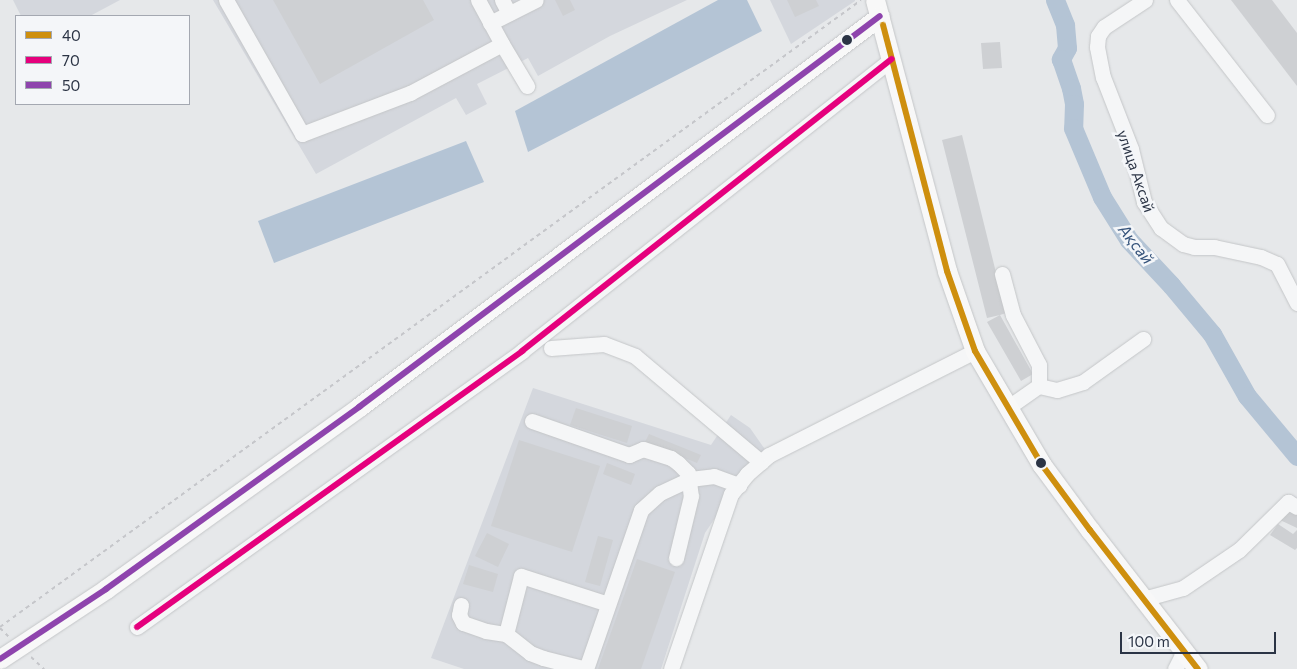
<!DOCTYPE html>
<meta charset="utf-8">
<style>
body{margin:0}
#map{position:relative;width:1297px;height:669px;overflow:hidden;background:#e6e8ea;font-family:Commissioner,sans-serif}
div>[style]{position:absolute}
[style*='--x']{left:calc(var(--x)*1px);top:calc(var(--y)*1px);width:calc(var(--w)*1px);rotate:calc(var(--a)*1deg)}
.built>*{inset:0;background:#d4d7dd}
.water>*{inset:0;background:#b4c4d5}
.river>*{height:19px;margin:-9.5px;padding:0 9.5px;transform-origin:9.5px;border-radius:9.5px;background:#b4c4d5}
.building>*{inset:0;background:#ced0d3}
.path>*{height:2px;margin-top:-1px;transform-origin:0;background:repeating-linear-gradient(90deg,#c5c6ca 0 4px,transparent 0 8px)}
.roads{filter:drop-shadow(0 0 1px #c4c6c8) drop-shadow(0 0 1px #c4c6c8)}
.minor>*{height:15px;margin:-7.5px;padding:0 7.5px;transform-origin:7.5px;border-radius:7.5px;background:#f5f6f7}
.major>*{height:19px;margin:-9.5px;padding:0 9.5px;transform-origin:9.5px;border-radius:9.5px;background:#f8f8f8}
.bus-1>*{height:6px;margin:-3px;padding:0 3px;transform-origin:3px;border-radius:3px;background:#ce8f0e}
.bus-2>*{height:6px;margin:-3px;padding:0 3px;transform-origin:3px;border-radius:3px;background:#e5007d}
.bus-3>*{height:6px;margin:-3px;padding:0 3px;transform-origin:3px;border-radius:3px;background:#8e44ad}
.dots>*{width:14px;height:14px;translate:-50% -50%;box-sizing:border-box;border:2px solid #f4f6f9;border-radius:50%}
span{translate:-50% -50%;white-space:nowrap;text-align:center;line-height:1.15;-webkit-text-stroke:5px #f4f6f9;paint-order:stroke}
.street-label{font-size:15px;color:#2b3445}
.water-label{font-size:16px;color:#34527a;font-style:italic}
.legend{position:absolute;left:15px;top:15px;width:175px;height:90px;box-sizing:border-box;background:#f4f6f9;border:1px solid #a4a8b1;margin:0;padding:6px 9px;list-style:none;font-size:15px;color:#2b3445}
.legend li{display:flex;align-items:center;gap:10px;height:25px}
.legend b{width:25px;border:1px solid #a4a8b1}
.scale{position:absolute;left:1120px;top:632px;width:156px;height:22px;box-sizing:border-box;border:2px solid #2b3445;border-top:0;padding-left:6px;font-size:15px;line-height:18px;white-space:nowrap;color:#2b3445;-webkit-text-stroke:4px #f4f6f9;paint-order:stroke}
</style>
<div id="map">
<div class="built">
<i style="clip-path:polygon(13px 0,120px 0,90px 16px,21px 16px)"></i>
<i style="clip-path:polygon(213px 0,687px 0,610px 36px,538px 76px,528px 58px,477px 84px,487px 104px,466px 115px,456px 98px,316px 174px)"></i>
<i style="clip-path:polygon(770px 0,855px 0,855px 1px,791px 44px)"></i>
<i style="clip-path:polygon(533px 388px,711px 445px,731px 415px,750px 428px,769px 455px,731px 494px,705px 533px,661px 669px,464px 669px,431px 658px)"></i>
</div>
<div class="water">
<i style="clip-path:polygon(718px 0,747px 0,762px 31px,528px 152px,515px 111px)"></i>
<i style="clip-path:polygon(466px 141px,484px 182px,274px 263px,258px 221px)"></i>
</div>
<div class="river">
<i style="--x:1055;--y:0;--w:27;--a:68"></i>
<i style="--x:1065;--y:25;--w:23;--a:85"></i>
<i style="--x:1067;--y:48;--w:13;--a:119"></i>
<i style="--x:1061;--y:59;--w:31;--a:71"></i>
<i style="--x:1071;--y:88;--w:16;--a:79"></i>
<i style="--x:1074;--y:104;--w:24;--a:92"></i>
<i style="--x:1073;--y:128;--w:75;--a:67.2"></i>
<i style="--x:1102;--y:197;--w:51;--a:57.9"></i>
<i style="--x:1129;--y:240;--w:62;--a:47"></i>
<i style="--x:1171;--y:285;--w:64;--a:50.1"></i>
<i style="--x:1212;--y:334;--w:71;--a:60.6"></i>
<i style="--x:1247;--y:396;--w:78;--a:50.2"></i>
</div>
<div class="building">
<i style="clip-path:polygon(273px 0,423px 0,434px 20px,320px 84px)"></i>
<i style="clip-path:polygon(555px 0,570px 0,575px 10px,563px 16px)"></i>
<i style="clip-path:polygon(787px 0,816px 0,819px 6px,795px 17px)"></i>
<i style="clip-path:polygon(1231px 0,1272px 0,1297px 33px,1297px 86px)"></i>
<i style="clip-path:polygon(1000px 42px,1002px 68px,983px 69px,981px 43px)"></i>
<i style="clip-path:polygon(962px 135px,1006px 313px,1000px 315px,1033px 374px,1021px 381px,987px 322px,1000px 315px,987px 318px,942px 140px)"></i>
<i style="clip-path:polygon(576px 408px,632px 426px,627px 443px,570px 425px)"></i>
<i style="clip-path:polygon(649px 434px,701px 455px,697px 463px,645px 442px)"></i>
<i style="clip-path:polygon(519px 440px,600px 466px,572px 552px,491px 526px)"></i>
<i style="clip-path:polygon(607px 463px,635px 474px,631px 485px,603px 474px)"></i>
<i style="clip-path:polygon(1286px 508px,1297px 514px,1297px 528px,1280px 520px)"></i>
<i style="clip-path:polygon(1278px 524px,1293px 534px,1297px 530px,1297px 548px,1295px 550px,1270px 535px)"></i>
<i style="clip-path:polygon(487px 533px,509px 544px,498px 567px,475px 556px)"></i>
<i style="clip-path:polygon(598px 536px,613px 540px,600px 586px,585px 582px)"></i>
<i style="clip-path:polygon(637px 559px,675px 572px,641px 669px,598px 669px)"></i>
<i style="clip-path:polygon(469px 565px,498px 574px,493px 592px,463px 584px)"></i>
</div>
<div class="path">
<i style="--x:0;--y:627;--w:1065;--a:-36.06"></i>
<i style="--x:0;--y:628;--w:13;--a:45"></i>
<i style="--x:31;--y:657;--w:18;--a:43"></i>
</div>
<div class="roads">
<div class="minor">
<i style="--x:226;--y:0;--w:154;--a:60.4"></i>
<i style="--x:302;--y:134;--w:116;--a:-20.8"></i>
<i style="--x:410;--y:93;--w:104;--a:-28"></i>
<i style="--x:502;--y:44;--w:49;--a:59.2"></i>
<i style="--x:478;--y:0;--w:50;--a:61.4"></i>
<i style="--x:502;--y:0;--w:15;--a:62"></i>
<i style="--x:1145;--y:0;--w:49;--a:146.6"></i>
<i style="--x:1104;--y:27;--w:11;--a:124"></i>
<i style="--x:1098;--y:36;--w:11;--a:95"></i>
<i style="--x:1097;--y:47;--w:31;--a:79"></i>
<i style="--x:1103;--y:77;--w:77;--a:68.7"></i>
<i style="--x:1131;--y:149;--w:55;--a:76.2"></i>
<i style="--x:1144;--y:202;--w:31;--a:57"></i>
<i style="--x:1161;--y:228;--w:27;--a:36"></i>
<i style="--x:1183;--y:244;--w:11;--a:15"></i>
<i style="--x:1194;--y:247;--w:20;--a:0"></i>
<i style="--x:1214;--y:247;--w:48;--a:12"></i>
<i style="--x:1261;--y:257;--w:17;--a:24"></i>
<i style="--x:1277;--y:264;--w:44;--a:62.9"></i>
<i style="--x:1177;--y:0;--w:146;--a:52"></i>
<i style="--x:490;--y:23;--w:51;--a:-26.6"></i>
<i style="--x:1002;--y:274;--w:42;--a:75"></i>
<i style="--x:1013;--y:315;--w:56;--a:62.5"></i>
<i style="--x:1039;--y:365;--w:21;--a:90"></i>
<i style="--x:551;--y:348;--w:53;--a:-4.3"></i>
<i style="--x:604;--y:344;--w:33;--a:21"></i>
<i style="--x:635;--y:356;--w:165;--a:40.1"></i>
<i style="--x:1007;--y:408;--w:39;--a:-35"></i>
<i style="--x:1039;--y:386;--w:18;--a:13"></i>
<i style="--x:1057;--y:390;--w:27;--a:-17"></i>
<i style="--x:1083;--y:382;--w:74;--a:-35.6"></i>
<i style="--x:532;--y:421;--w:103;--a:19.3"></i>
<i style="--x:629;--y:455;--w:15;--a:-23"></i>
<i style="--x:643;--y:449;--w:29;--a:18"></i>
<i style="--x:671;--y:458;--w:9;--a:36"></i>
<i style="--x:678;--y:463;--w:14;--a:45"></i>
<i style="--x:688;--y:473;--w:23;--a:83"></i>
<i style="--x:691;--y:496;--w:64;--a:103.6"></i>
<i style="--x:1143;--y:599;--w:41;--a:-15.4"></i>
<i style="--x:1183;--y:588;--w:68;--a:-34.2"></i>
<i style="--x:1239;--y:550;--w:69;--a:-44.4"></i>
<i style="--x:1288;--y:502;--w:10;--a:29"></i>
<i style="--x:461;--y:605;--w:10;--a:101"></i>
<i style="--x:459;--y:615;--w:9;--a:63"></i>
<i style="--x:463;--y:623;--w:24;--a:19"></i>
<i style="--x:486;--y:631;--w:20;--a:9"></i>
<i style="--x:506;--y:634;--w:31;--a:38"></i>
<i style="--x:530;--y:653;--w:14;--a:21"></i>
<i style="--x:543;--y:658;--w:44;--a:14.3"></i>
<i style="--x:586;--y:669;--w:168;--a:-70.9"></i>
<i style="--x:641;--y:510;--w:25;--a:-42"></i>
<i style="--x:660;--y:493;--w:33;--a:-25"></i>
<i style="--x:690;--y:479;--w:24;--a:-7"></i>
<i style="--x:714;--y:476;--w:27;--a:20"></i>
<i style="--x:137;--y:627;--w:474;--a:-35.6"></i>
<i style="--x:522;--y:351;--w:471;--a:-38.3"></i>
<i style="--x:506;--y:634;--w:60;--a:-75.5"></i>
<i style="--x:521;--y:576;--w:91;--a:17.8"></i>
<i style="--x:671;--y:669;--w:185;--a:-71.1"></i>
<i style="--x:731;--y:494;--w:26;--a:-51"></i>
<i style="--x:747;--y:474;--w:29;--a:-41"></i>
<i style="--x:769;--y:455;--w:231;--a:-26.8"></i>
<i style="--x:1175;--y:669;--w:20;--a:-63"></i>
</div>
<div class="major">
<i style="--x:875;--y:0;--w:280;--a:75.1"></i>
<i style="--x:947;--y:271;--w:85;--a:70.7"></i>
<i style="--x:975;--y:351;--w:132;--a:59.6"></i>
<i style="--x:1042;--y:465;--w:81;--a:53.6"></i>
<i style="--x:1090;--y:530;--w:176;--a:52.2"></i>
<i style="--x:0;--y:659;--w:127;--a:-33.4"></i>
<i style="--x:106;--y:589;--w:312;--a:-35.7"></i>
<i style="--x:359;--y:407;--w:651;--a:-36.89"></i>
</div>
</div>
<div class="bus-1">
<i style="--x:883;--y:25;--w:254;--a:75.4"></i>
<i style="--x:947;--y:271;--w:85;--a:70.7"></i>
<i style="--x:975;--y:351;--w:132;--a:59.6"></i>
<i style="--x:1042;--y:465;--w:81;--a:53.6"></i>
<i style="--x:1090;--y:530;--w:176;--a:52.2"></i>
</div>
<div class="bus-2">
<i style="--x:137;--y:627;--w:474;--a:-35.6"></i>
<i style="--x:522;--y:351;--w:471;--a:-38.3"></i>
</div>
<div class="bus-3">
<i style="--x:0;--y:659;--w:127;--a:-33.4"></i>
<i style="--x:106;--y:589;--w:312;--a:-35.7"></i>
<i style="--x:359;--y:407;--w:651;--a:-36.89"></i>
</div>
<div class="dots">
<i style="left:847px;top:40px;background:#2b3445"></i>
<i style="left:1041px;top:463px;background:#2b3445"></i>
</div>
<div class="street-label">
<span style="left:1136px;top:171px;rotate:71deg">улица Аксай</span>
</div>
<div class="water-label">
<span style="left:1136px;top:244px;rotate:52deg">Ақсай</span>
</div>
<ul class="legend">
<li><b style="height:6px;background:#ce8f0e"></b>40</li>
<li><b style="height:6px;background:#e5007d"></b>70</li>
<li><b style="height:6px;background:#8e44ad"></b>50</li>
</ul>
<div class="scale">100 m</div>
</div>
